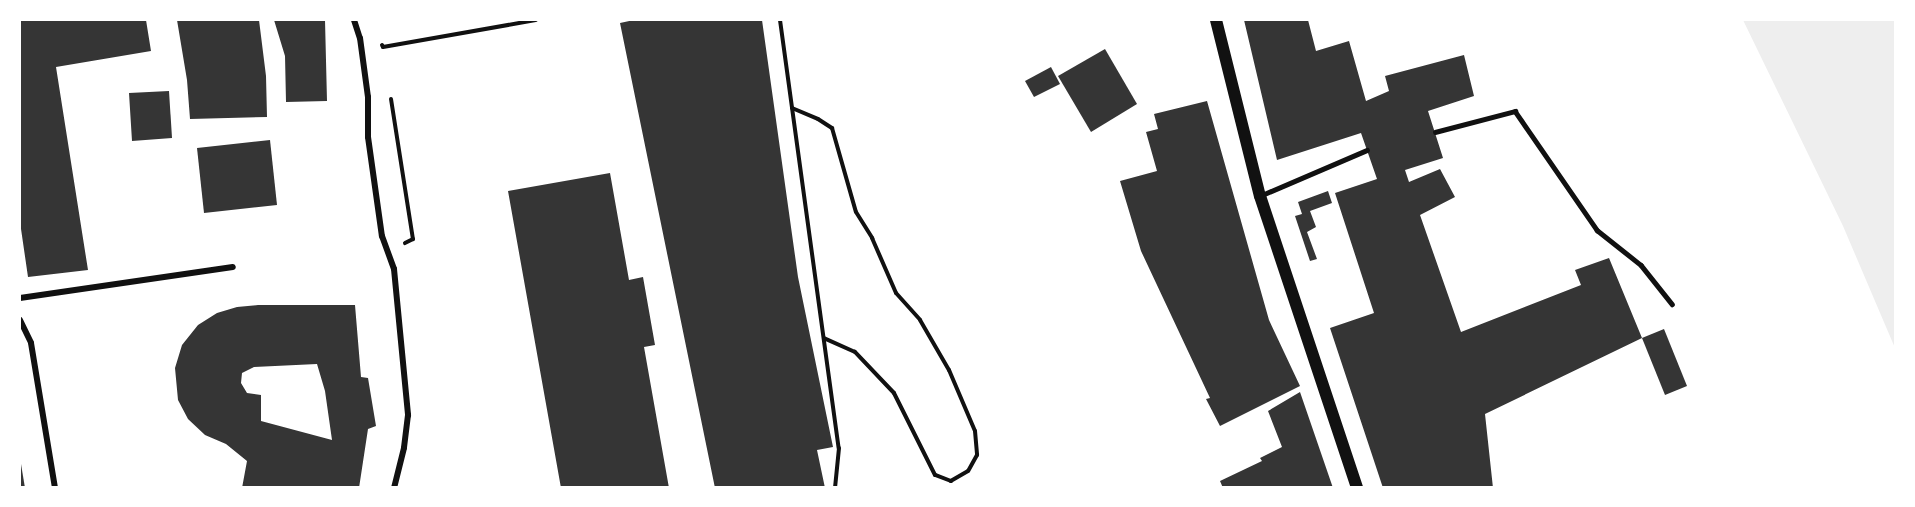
<!DOCTYPE html>
<style>
body{margin:0}
#map{position:relative;width:1915px;height:507px;overflow:hidden;background:#fff;font-family:"Alegreya Sans",sans-serif}
div>[style]{position:absolute}
[style*='--x']{left:calc(var(--x)*1px);top:calc(var(--y)*1px);width:calc(var(--w)*1px);rotate:calc(var(--a)*1deg)}
.green>*{inset:0;background:#eee}
.building>*{inset:0;background:#353535}
.path>*{height:4px;margin:-2px;padding:0 2px;transform-origin:2px;border-radius:2px;background:#111}
.service>*{height:4.5px;margin:-2.25px;padding:0 2.25px;transform-origin:2.25px;border-radius:2.25px;background:#111}
.minor>*{height:6px;margin:-3px;padding:0 3px;transform-origin:3px;border-radius:3px;background:#111}
.secondary>*{height:12px;margin:-6px;padding:0 6px;transform-origin:6px;border-radius:6px;background:#111}
span{translate:-50% -50%;white-space:nowrap;text-align:center;line-height:1.15;-webkit-text-stroke:4.5px #fff;paint-order:stroke}
.frame{position:absolute;inset:0;border:21px solid #fff;pointer-events:none}
</style>
<div id="map">
<div class="green">
<i style="clip-path:polygon(1743px 20px,1895px 20px,1895px 348px,1843px 226px)"></i>
</div>
<div class="building">
<i style="clip-path:polygon(20px 20px,146px 20px,151px 51px,56px 67px,88px 270px,28px 277px,20px 222px)"></i>
<i style="clip-path:polygon(177px 20px,259px 20px,266px 76px,267px 117px,190px 119px,187px 80px)"></i>
<i style="clip-path:polygon(274px 20px,325px 20px,327px 101px,286px 102px,285px 56px)"></i>
<i style="clip-path:polygon(634px 20px,762px 20px,798px 277px,833px 447px,817px 450px,825px 488px,715px 488px,620px 23px)"></i>
<i style="clip-path:polygon(1244px 20px,1308px 20px,1316px 51px,1349px 41px,1366px 101px,1389px 91px,1385px 76px,1464px 55px,1474px 96px,1428px 111px,1443px 158px,1405px 170px,1409px 182px,1440px 169px,1455px 197px,1420px 215px,1461px 332px,1581px 285px,1575px 270px,1609px 258px,1642px 338px,1485px 414px,1493px 488px,1383px 488px,1330px 328px,1374px 313px,1335px 193px,1377px 179px,1361px 133px,1277px 160px)"></i>
<i style="clip-path:polygon(1105px 49px,1137px 104px,1091px 132px,1058px 76px)"></i>
<i style="clip-path:polygon(1051px 67px,1060px 84px,1034px 97px,1025px 81px)"></i>
<i style="clip-path:polygon(169px 91px,172px 138px,132px 141px,129px 93px)"></i>
<i style="clip-path:polygon(1207px 101px,1269px 320px,1300px 386px,1220px 426px,1206px 399px,1210px 398px,1141px 251px,1120px 181px,1157px 171px,1146px 132px,1158px 129px,1154px 114px)"></i>
<i style="clip-path:polygon(270px 140px,277px 205px,204px 213px,197px 148px)"></i>
<i style="clip-path:polygon(610px 173px,629px 280px,643px 277px,655px 345px,644px 347px,669px 488px,561px 488px,508px 191px)"></i>
<i style="clip-path:polygon(1328px 191px,1332px 203px,1310px 211px,1316px 227px,1307px 232px,1317px 259px,1310px 261px,1295px 216px,1302px 214px,1298px 202px)"></i>
<i style="clip-path:polygon(evenodd,258px 305px,355px 305px,361px 377px,368px 378px,376px 426px,368px 429px,359px 488px,242px 488px,247px 461px,226px 444px,205px 435px,188px 419px,178px 400px,175px 368px,182px 345px,198px 325px,217px 313px,237px 307px,258px 305px,317px 364px,325px 391px,332px 440px,261px 421px,261px 395px,247px 393px,241px 383px,242px 373px,254px 367px,317px 364px)"></i>
<i style="clip-path:polygon(1664px 329px,1687px 386px,1665px 395px,1642px 338px)"></i>
<i style="clip-path:polygon(1300px 392px,1333px 488px,1223px 488px,1220px 481px,1262px 461px,1260px 458px,1282px 447px,1268px 411px)"></i>
<i style="clip-path:polygon(20px 464px,21px 464px,25px 488px,20px 488px)"></i>
</div>
<div class="path">
<i style="--x:780;--y:20;--w:432;--a:82.2"></i>
<i style="--x:839;--y:448;--w:40;--a:95.7"></i>
<i style="--x:382;--y:45;--w:2;--a:63"></i>
<i style="--x:383;--y:47;--w:155;--a:-10"></i>
<i style="--x:391;--y:99;--w:142;--a:81.1"></i>
<i style="--x:413;--y:239;--w:9;--a:153"></i>
<i style="--x:792;--y:108;--w:28;--a:23"></i>
<i style="--x:818;--y:119;--w:17;--a:33"></i>
<i style="--x:832;--y:128;--w:87;--a:74.1"></i>
<i style="--x:856;--y:212;--w:31;--a:58"></i>
<i style="--x:872;--y:238;--w:60;--a:66.4"></i>
<i style="--x:896;--y:293;--w:36;--a:48"></i>
<i style="--x:920;--y:320;--w:58;--a:59.9"></i>
<i style="--x:949;--y:370;--w:66;--a:66.9"></i>
<i style="--x:975;--y:431;--w:24;--a:85"></i>
<i style="--x:977;--y:455;--w:18;--a:119"></i>
<i style="--x:968;--y:471;--w:20;--a:150"></i>
<i style="--x:951;--y:481;--w:17;--a:-159"></i>
<i style="--x:935;--y:475;--w:92;--a:-116.6"></i>
<i style="--x:894;--y:393;--w:57;--a:-133.6"></i>
<i style="--x:855;--y:352;--w:34;--a:-156"></i>
</div>
<div class="service">
<i style="--x:1435;--y:132;--w:83;--a:-14.7"></i>
<i style="--x:1515;--y:111;--w:145;--a:55.4"></i>
<i style="--x:1597;--y:230;--w:56;--a:38.5"></i>
<i style="--x:1641;--y:265;--w:50;--a:51.5"></i>
<i style="--x:1262;--y:195;--w:114;--a:-23.2"></i>
</div>
<div class="minor">
<i style="--x:354;--y:20;--w:19;--a:72"></i>
<i style="--x:360;--y:38;--w:60;--a:82.3"></i>
<i style="--x:368;--y:97;--w:40;--a:90"></i>
<i style="--x:368;--y:137;--w:100;--a:82"></i>
<i style="--x:382;--y:236;--w:35;--a:70"></i>
<i style="--x:394;--y:269;--w:147;--a:84.5"></i>
<i style="--x:408;--y:415;--w:33;--a:97"></i>
<i style="--x:404;--y:448;--w:41;--a:104"></i>
<i style="--x:20;--y:298;--w:215;--a:-8.3"></i>
<i style="--x:20;--y:320;--w:25;--a:64"></i>
<i style="--x:31;--y:343;--w:147;--a:80.6"></i>
</div>
<div class="secondary">
<i style="--x:1216;--y:20;--w:181;--a:76"></i>
<i style="--x:1260;--y:196;--w:308;--a:71.6"></i>
</div>
<div class="frame"></div>
</div>
